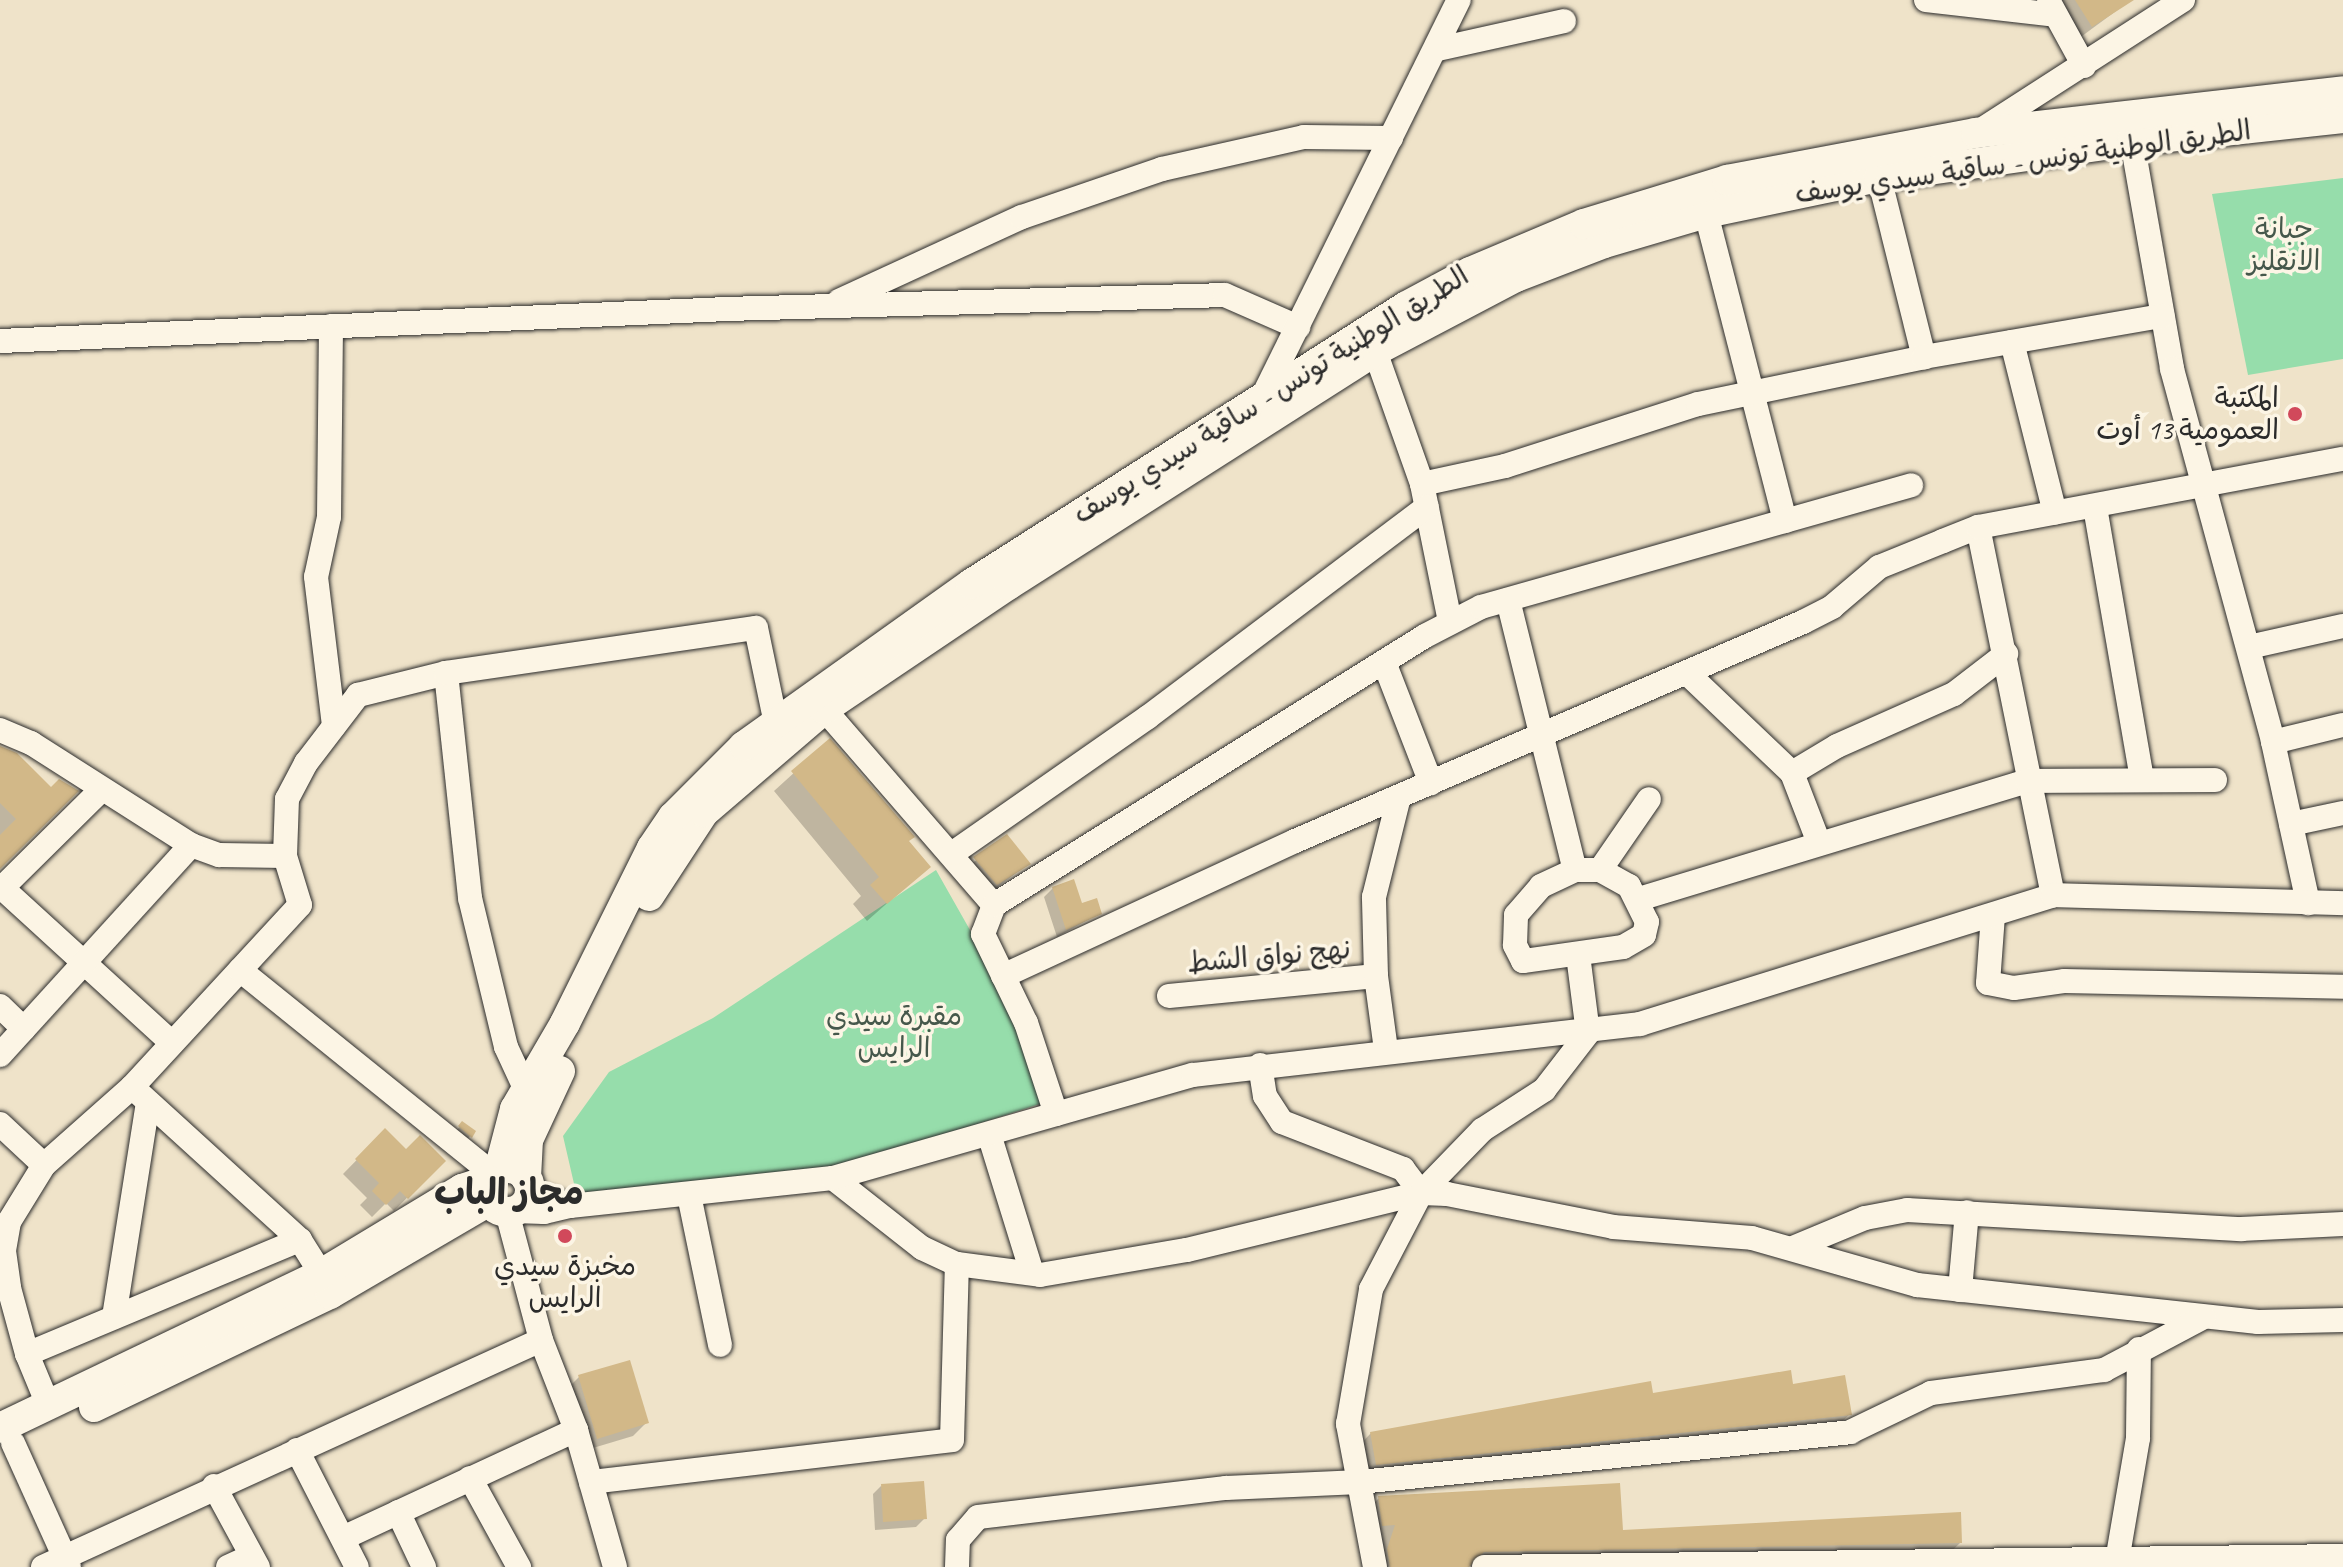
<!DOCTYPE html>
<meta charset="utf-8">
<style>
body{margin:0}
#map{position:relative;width:2343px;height:1567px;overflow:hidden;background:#efe3c9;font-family:Caveat,"Playpen Sans Arabic",sans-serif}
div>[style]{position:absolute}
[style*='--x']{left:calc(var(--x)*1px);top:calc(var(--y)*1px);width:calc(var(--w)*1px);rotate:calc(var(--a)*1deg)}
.green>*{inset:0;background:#96ddab}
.shadow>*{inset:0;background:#0003}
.building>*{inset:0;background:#d2b888}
.roads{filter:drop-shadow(0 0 2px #2b2b2b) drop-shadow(0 0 2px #2b2b2b)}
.minor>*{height:24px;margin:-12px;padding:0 12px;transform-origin:12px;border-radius:12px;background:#fcf5e5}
.major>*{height:30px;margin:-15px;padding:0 15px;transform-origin:15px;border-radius:15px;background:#fcf5e5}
.major>.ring{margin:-15px;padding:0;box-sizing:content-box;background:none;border:30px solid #fcf5e5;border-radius:50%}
.dots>*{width:22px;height:22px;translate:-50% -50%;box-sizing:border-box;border:4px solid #fcf5e5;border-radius:50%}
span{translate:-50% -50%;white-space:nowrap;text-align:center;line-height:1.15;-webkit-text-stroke:7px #fcf5e5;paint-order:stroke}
.street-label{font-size:28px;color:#2b2b2b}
.park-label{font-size:28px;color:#46584b}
.poi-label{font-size:28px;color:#2b2b2b}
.right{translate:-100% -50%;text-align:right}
.district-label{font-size:36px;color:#2b2b2b;font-weight:700}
</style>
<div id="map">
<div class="green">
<i style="clip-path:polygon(2343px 178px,2343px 359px,2248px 375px,2212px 194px)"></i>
<i style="clip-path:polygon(936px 870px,1021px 1020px,1046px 1102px,827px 1173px,578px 1201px,563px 1136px,609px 1072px,713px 1018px)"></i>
</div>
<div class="shadow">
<i style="clip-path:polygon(2062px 0,2131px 0,2078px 39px,2057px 6px)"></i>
<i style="clip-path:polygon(829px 741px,928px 867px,867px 921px,853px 904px,861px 896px,774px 791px)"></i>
<i style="clip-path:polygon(0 754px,51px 790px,0 866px)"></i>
<i style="clip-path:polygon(1007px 836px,1028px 864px,983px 898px,961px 872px)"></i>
<i style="clip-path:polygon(1053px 888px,1081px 905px,1100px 913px,1057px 937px,1044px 897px)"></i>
<i style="clip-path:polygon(462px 1124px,473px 1132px,467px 1140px,456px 1131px)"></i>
<i style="clip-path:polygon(385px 1131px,406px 1152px,443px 1161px,394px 1211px,386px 1203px,372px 1217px,360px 1205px,367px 1198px,343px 1174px)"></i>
<i style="clip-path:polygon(579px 1377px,646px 1423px,633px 1436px,583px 1451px,565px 1391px)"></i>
<i style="clip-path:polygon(1791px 1386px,1850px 1414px,1831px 1432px,1358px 1483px,1353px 1452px,1371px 1433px)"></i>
<i style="clip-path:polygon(881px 1486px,925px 1518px,916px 1527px,875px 1530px,873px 1494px)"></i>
<i style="clip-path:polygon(1379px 1498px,1621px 1532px,1960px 1543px,1942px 1560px,1374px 1567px,1361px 1516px)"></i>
</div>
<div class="building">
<i style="clip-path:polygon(2075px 0,2134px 0,2092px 27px)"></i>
<i style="clip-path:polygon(830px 738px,915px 837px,909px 841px,931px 867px,887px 904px,870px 885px,879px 877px,791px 771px)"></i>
<i style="clip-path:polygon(0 746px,17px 753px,51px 787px,59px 779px,79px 791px,0 869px,0 835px,16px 819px,0 803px)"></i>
<i style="clip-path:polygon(1007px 834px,1031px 864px,997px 885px,973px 857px)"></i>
<i style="clip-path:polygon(1074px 879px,1082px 903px,1097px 898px,1102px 914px,1066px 930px,1052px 887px)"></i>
<i style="clip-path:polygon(462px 1121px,476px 1131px,472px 1138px,458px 1126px)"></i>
<i style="clip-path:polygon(385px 1128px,406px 1149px,420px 1135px,446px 1161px,408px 1199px,400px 1191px,386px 1205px,372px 1191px,379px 1183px,355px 1159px)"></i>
<i style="clip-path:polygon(630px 1360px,649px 1423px,597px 1439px,578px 1375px)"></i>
<i style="clip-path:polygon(1791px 1370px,1793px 1384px,1845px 1375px,1852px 1415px,1376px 1465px,1370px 1432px,1651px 1381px,1653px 1393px)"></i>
<i style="clip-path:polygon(924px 1481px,927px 1519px,883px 1522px,881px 1484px)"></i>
<i style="clip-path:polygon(1620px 1483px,1623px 1530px,1961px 1512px,1962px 1543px,1484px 1552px,1469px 1567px,1390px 1567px,1387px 1549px,1395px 1525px,1382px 1526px,1378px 1496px)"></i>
</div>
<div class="roads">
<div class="minor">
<i style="--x:1926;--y:0;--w:130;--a:6.6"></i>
<i style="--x:2049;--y:2;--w:73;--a:61.3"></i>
<i style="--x:1438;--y:49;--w:129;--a:-12.5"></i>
<i style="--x:1978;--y:132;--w:244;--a:-32.8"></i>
<i style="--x:2132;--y:141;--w:231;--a:80"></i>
<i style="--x:2172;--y:369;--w:386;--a:74.8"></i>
<i style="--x:2273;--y:742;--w:165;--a:77.7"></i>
<i style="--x:1879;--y:177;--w:186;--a:76"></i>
<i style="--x:1706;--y:213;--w:318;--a:75.6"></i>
<i style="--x:839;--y:301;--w:201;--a:-24.7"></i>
<i style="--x:1022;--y:217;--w:148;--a:-18.9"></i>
<i style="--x:1162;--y:169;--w:146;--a:-12.7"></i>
<i style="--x:1304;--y:137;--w:87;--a:0.7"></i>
<i style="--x:331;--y:326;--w:191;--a:90.6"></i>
<i style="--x:329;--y:517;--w:61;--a:102.2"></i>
<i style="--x:316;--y:577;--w:150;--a:83.1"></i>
<i style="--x:0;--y:341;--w:727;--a:-2.52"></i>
<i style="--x:726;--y:309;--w:499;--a:-1.6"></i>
<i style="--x:1225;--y:295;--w:80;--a:23.7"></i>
<i style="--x:2012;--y:342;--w:176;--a:75.9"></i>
<i style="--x:1375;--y:351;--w:141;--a:70.5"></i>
<i style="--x:1422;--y:484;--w:141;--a:78.5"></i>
<i style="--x:1265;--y:392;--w:437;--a:-63.7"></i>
<i style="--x:1422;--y:484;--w:85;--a:-12.2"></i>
<i style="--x:1505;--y:466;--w:203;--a:-17.8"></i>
<i style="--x:1698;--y:404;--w:231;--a:-11.7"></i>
<i style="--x:1924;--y:357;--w:242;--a:-9.8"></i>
<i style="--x:2095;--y:507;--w:275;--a:80.2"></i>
<i style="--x:1978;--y:527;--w:376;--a:78.5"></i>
<i style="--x:1508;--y:600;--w:278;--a:76.1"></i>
<i style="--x:2249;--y:647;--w:96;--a:-12.6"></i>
<i style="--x:1384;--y:662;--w:130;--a:68.8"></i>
<i style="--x:446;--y:673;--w:226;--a:83.9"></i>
<i style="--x:470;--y:898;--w:153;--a:76.4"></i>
<i style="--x:506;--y:1047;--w:47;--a:65.1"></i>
<i style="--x:1688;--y:674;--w:144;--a:43.6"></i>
<i style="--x:1792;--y:773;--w:75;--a:68.9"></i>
<i style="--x:824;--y:709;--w:259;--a:49.1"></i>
<i style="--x:0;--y:730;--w:34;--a:23"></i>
<i style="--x:31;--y:743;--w:190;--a:32.5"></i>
<i style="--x:191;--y:845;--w:30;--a:20"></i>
<i style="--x:219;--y:855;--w:66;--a:0.9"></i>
<i style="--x:285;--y:856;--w:51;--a:73"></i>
<i style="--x:300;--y:905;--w:248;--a:132.7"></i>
<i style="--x:132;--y:1087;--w:118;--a:138.4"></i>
<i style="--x:44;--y:1165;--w:67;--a:121.6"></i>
<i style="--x:9;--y:1222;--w:29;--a:100"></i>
<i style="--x:4;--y:1251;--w:37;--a:82"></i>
<i style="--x:9;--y:1288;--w:68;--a:74.7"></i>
<i style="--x:27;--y:1354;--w:57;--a:67.5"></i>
<i style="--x:2273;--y:742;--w:72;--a:-13.7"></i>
<i style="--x:1792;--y:773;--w:52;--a:-31"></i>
<i style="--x:1837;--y:746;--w:128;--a:-24"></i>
<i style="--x:1954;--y:694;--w:66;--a:-37.6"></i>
<i style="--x:2291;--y:824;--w:53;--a:-11.9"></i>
<i style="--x:953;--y:853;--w:238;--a:-34.9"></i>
<i style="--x:1148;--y:717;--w:349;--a:-37"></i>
<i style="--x:285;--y:856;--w:57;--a:-88"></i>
<i style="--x:287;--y:799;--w:41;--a:-62.2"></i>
<i style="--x:306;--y:763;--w:86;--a:-52.6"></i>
<i style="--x:358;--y:695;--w:91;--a:-14"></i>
<i style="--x:446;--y:673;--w:313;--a:-8.3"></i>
<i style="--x:756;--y:628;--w:93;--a:78.2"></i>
<i style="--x:1575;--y:870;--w:25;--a:0"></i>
<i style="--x:1600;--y:870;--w:33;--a:29"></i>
<i style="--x:1629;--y:886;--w:40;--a:63.4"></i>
<i style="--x:1647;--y:922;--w:13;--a:103"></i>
<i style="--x:1644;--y:935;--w:24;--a:150"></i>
<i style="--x:1623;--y:947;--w:101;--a:172"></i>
<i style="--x:1523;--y:961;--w:18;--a:-117"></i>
<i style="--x:1515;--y:945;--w:30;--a:-88"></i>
<i style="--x:1516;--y:915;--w:38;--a:-49"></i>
<i style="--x:1541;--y:886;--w:38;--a:-25"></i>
<i style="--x:1600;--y:870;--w:86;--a:-55.4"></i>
<i style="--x:0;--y:886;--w:233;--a:42.4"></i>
<i style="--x:0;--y:890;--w:142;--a:-44.7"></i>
<i style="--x:1639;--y:899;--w:406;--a:-16.9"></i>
<i style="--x:2027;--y:781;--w:188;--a:-0.3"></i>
<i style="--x:1993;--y:915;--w:68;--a:94.2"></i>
<i style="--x:1988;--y:983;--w:26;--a:11"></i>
<i style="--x:2014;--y:988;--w:50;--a:-8"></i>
<i style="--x:2064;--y:981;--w:279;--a:1.2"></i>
<i style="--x:240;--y:970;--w:325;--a:38.9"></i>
<i style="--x:1003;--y:976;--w:322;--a:-24.8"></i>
<i style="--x:1295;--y:841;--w:553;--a:-23.32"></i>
<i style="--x:1803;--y:622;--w:33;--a:-27"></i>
<i style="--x:1832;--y:607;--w:62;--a:-40.4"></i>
<i style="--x:1879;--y:567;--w:69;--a:-22.1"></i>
<i style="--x:1943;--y:541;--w:38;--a:-22"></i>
<i style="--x:1978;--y:527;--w:371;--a:-10.6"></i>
<i style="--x:1169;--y:996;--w:208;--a:-5.5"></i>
<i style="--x:0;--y:1006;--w:33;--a:44"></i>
<i style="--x:1386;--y:1050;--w:75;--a:-97.7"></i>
<i style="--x:1376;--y:976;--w:79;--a:-91.5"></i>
<i style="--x:1374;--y:897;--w:99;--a:-76"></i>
<i style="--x:0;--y:1055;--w:284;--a:-47.7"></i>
<i style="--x:1260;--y:1065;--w:31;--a:81"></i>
<i style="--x:1265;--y:1096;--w:31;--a:57"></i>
<i style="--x:1282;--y:1122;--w:130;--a:21.2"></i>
<i style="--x:1403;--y:1169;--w:30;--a:53"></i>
<i style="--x:132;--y:1087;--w:227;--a:42.3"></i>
<i style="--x:300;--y:1240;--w:40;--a:58"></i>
<i style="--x:1056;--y:1114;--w:96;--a:-108.2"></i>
<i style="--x:1026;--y:1023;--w:99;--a:-115.8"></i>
<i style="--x:983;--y:934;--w:31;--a:-69"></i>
<i style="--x:994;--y:905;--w:508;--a:-31.97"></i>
<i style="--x:1425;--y:636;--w:63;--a:-27.4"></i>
<i style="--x:1481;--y:607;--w:447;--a:-15.8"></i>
<i style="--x:0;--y:1124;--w:60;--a:43"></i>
<i style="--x:989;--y:1134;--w:145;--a:72.8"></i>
<i style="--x:833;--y:1178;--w:113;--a:38.2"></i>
<i style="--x:922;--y:1248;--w:38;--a:25"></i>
<i style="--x:957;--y:1264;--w:84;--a:7.5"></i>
<i style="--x:1040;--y:1275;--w:149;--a:-9.7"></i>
<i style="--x:1187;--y:1250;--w:241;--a:-13.7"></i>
<i style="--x:1421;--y:1193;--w:26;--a:2"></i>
<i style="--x:1447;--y:1194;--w:169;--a:11.2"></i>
<i style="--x:1613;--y:1227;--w:139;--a:4.5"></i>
<i style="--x:1752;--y:1238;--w:172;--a:15.9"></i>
<i style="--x:1917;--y:1285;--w:343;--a:6.2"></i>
<i style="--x:2258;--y:1322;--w:85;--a:-1.3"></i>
<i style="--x:689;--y:1195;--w:153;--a:78.3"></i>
<i style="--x:570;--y:1206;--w:264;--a:-6.1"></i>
<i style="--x:833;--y:1178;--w:374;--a:-16"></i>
<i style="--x:1193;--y:1075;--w:450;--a:-6.5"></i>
<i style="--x:1640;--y:1024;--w:433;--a:-17.3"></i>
<i style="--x:2053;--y:895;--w:290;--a:1.6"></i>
<i style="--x:514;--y:1211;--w:30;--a:2"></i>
<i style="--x:544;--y:1212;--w:27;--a:-13"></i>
<i style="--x:570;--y:1206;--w:44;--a:-159.9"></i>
<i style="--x:507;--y:1212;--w:132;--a:75.1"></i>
<i style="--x:541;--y:1340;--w:97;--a:68.7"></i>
<i style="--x:576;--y:1430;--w:142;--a:74.1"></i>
<i style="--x:1795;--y:1247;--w:76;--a:-22.5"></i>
<i style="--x:1865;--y:1218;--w:43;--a:-10.8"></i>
<i style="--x:1907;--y:1210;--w:335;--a:3.3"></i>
<i style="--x:2241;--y:1229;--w:102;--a:-2.8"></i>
<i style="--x:1960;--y:1290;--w:78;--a:-84.9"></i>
<i style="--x:114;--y:1317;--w:217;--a:-81"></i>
<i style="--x:27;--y:1354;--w:296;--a:-22.7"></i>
<i style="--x:13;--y:1443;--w:136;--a:65.7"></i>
<i style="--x:297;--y:1450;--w:131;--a:62.9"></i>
<i style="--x:470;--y:1478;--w:102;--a:61.2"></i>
<i style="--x:591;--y:1482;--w:363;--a:-6.6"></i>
<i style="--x:952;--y:1440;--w:176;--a:-88.4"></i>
<i style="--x:214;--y:1486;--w:92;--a:61.5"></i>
<i style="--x:398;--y:1512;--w:61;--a:64.7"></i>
<i style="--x:343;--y:1538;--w:257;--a:-24.9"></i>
<i style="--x:43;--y:1567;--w:547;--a:-24.5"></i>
<i style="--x:228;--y:1567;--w:26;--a:-25"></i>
<i style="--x:957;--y:1567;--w:27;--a:-88"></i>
<i style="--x:958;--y:1540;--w:30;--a:-49"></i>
<i style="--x:978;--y:1517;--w:250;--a:-6.7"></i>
<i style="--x:1226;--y:1488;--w:134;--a:-2.6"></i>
<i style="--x:1360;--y:1482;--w:493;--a:-5.8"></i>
<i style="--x:1850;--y:1432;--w:90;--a:-25.7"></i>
<i style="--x:1931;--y:1393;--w:175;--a:-7.6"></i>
<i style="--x:2104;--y:1370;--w:113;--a:-27.9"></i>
<i style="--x:1375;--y:1567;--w:146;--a:-100.7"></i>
<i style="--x:1348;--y:1424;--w:137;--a:-80.3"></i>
<i style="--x:1371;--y:1289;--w:108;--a:-62.5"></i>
<i style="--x:1421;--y:1193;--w:88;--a:-45.9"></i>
<i style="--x:1482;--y:1130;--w:74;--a:-32.8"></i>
<i style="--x:1544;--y:1090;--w:72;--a:-52.3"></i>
<i style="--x:1588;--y:1033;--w:79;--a:-97.3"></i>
<i style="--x:1484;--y:1567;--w:859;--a:-0.73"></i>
<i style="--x:2116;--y:1567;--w:131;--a:-80.3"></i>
<i style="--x:2138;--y:1438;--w:89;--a:-89.4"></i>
</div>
<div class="major">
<i style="--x:649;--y:896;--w:100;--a:-56.8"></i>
<i style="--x:704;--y:812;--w:158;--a:-40.6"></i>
<i style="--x:824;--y:709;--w:222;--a:-34"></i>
<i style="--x:1008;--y:585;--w:435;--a:-32.5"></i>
<i style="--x:1375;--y:351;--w:159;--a:-27.7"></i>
<i style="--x:1516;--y:277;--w:94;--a:-21.1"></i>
<i style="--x:1604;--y:243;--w:106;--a:-16.4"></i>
<i style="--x:1706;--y:213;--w:177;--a:-11.8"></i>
<i style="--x:1879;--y:177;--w:256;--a:-8.1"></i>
<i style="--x:2132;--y:141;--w:212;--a:-6.2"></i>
<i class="ring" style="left:486px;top:1168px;width:14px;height:14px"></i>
<i style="--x:499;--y:1170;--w:63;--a:-75.3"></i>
<i style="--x:515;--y:1109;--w:99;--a:-59.8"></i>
<i style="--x:565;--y:1023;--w:195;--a:-63.6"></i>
<i style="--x:652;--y:848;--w:37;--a:-56"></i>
<i style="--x:673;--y:817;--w:100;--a:-45"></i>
<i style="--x:744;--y:746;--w:279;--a:-35.5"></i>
<i style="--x:971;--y:584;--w:515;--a:-32.55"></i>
<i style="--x:1405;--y:307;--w:74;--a:-28.3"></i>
<i style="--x:1470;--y:272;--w:124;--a:-22.8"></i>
<i style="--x:1584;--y:224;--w:150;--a:-17.1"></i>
<i style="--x:1727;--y:180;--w:253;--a:-10.7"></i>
<i style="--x:1976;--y:133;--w:369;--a:-6.5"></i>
<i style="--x:526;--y:1178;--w:38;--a:-87"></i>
<i style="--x:528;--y:1140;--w:76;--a:-65.1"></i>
<i style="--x:94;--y:1407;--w:262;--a:-25.6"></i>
<i style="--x:330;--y:1294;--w:184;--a:-30.3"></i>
<i style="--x:0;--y:1428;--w:356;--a:-25.6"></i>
<i style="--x:321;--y:1274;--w:165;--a:-31.1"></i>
<i style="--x:462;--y:1189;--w:28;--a:-18"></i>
</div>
</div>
<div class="dots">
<i style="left:2295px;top:414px;background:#d1495b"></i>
<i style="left:565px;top:1236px;background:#d1495b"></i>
</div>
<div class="street-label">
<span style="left:2023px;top:162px;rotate:-8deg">الطريق الوطنية تونس - ساقية سيدي يوسف</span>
<span style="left:1271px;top:395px;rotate:-32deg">الطريق الوطنية تونس - ساقية سيدي يوسف</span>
<span style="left:1269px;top:956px;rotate:-5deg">نهج نواق الشط</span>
</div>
<div class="park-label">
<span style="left:2284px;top:245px">جبانة<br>الانقليز</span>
<span style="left:894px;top:1032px">مقبرة سيدي<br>الرايس</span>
</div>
<div class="poi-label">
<span class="right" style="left:2279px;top:414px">المكتبة<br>العمومية 13 أوت</span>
<span style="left:565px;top:1282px">مخبزة سيدي<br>الرايس</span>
</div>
<div class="district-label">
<span style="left:509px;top:1193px">مجاز الباب</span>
</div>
</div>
